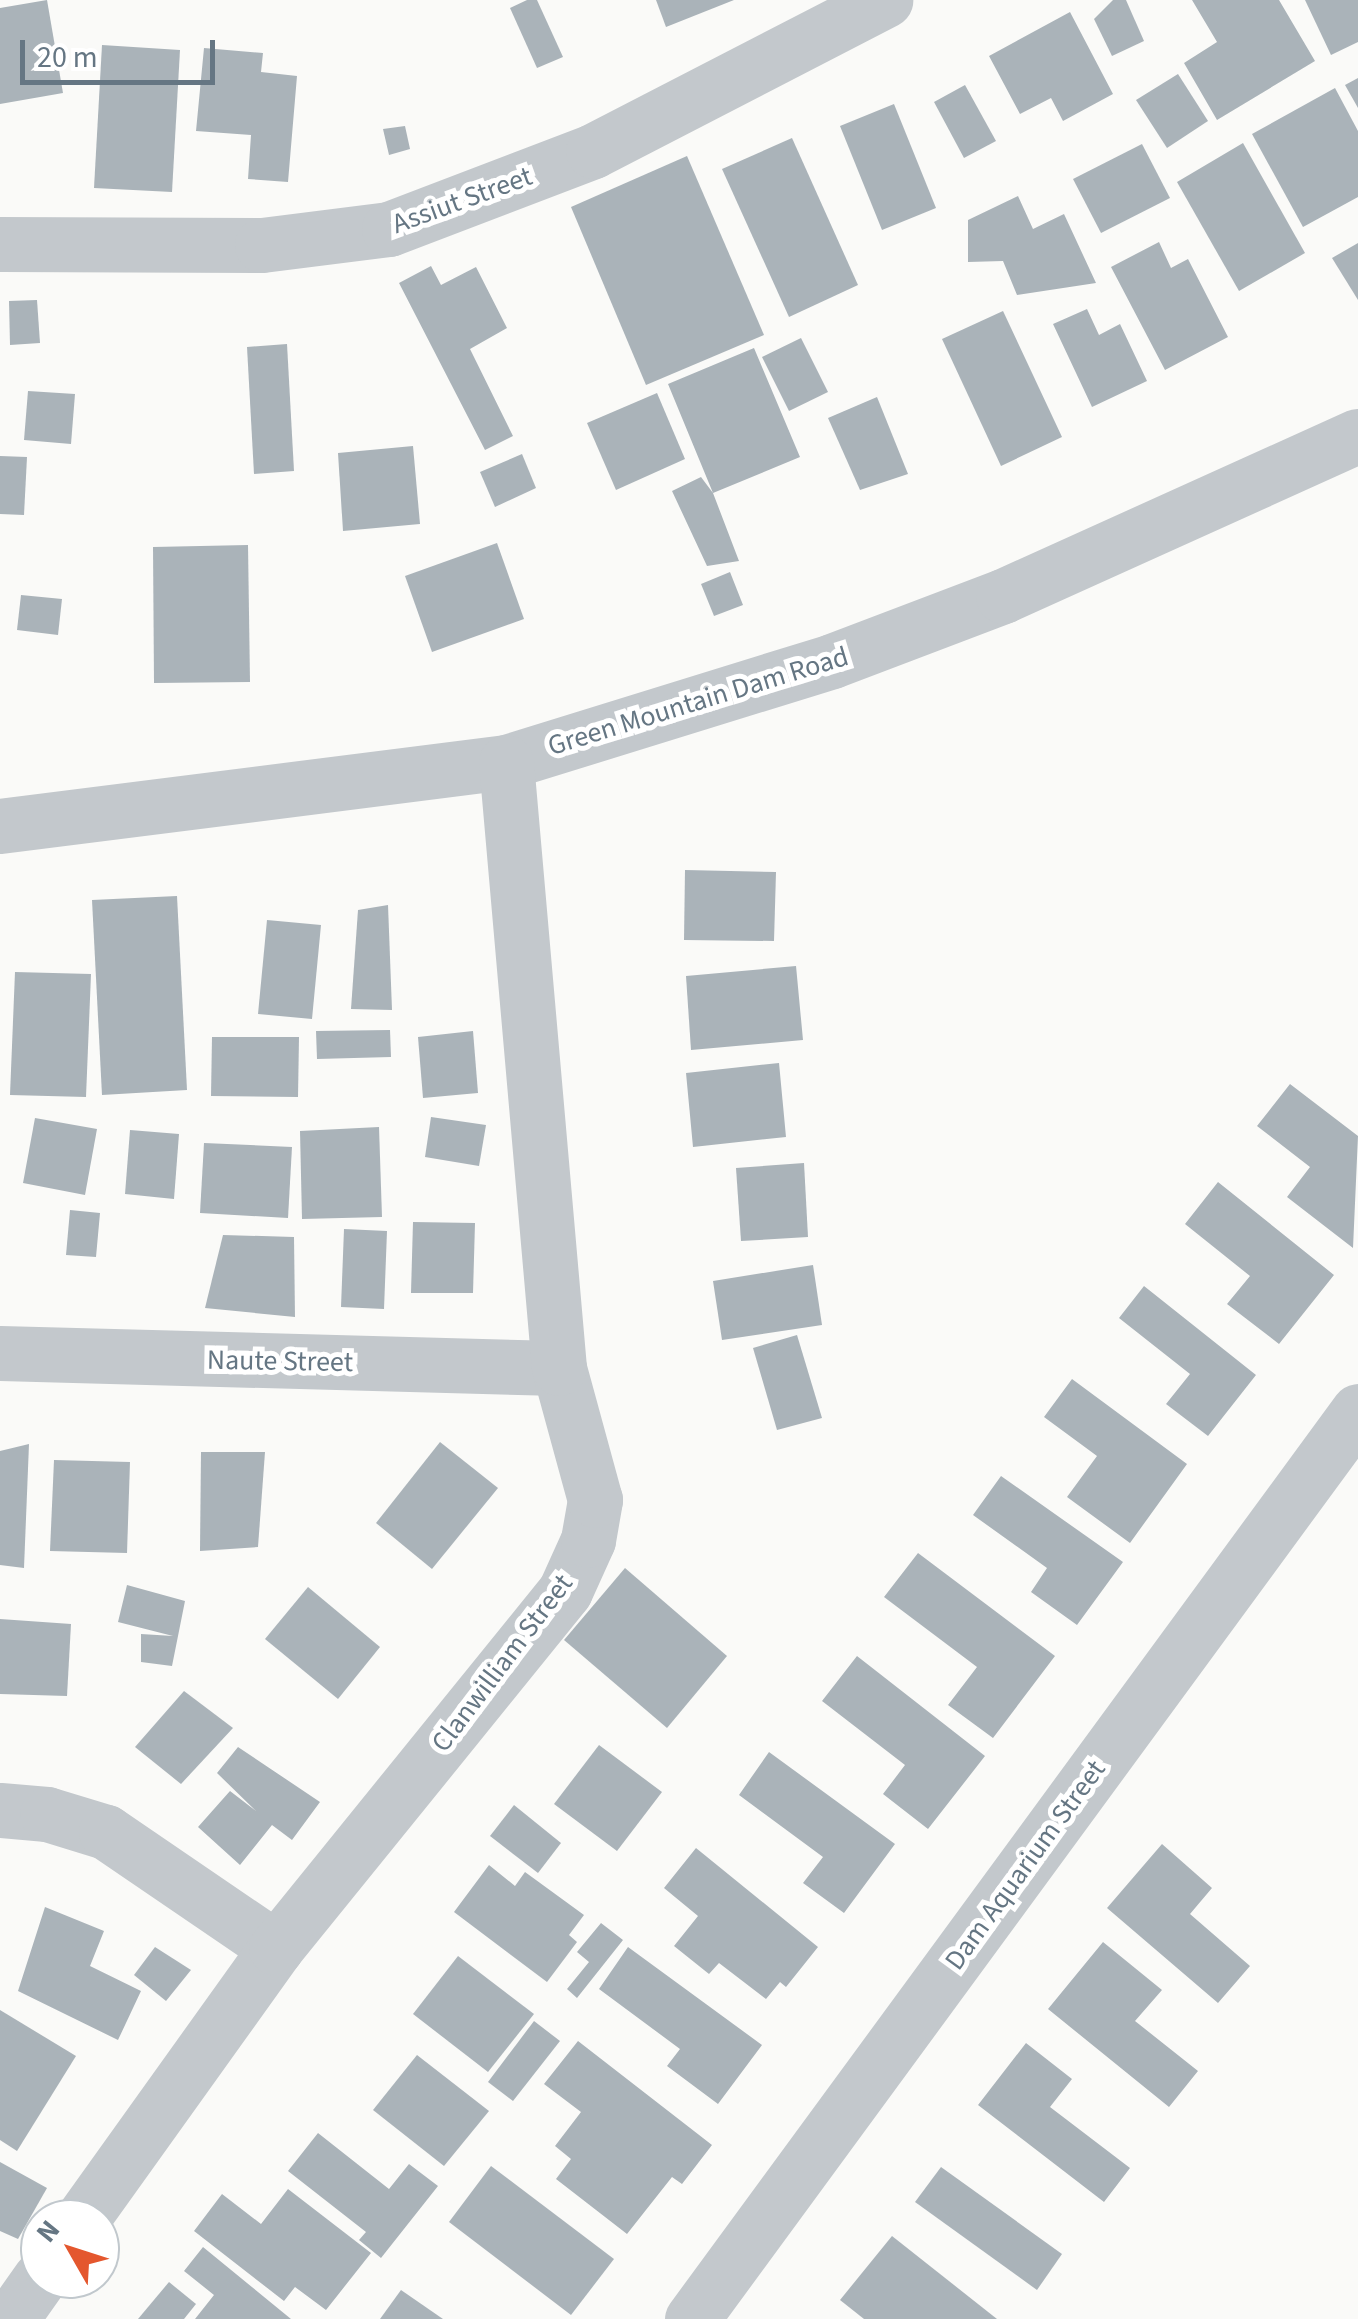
<!DOCTYPE html>
<style>
body{margin:0}
#map{position:relative;width:1358px;height:2319px;overflow:hidden;background:#fafaf8;font-family:"Source Sans 3",sans-serif}
div>[style]{position:absolute}
[style*='--x']{left:calc(var(--x)*1px);top:calc(var(--y)*1px);width:calc(var(--w)*1px);rotate:calc(var(--a)*1deg)}
.building>*{inset:0;background:#aab3b9}
.minor>*{height:55px;margin:-27.5px;padding:0 27.5px;transform-origin:27.5px;border-radius:27.5px;background:#c3c8cc}
span{translate:-50% -50%;white-space:nowrap;text-align:center;line-height:1.15;-webkit-text-stroke:10px #fff;paint-order:stroke}
.street-label{font-size:28px;color:#657683}
.north{position:absolute;left:20px;top:2199px;width:100px;height:100px;box-sizing:border-box;background:#fff;border:2px solid #c1c8cd;border-radius:50%;rotate:309deg;font-size:28px;font-weight:700;line-height:40px;text-align:center;color:#657683}
.north::after{content:'';display:block;margin:auto;width:35px;height:45px;background:#e4572e;clip-path:polygon(50% 0,100% 100%,50% 72%,0 100%)}
.scale{position:absolute;left:20px;top:40px;width:195px;height:45px;box-sizing:border-box;border:5px solid #657683;border-top:0;padding-left:12px;font-size:30px;line-height:35px;white-space:nowrap;color:#657683;-webkit-text-stroke:8px #fff;paint-order:stroke}
</style>
<div id="map">
<div class="building">
<i style="clip-path:polygon(47px 0,63px 93px,0 104px,0 8px)"></i>
<i style="clip-path:polygon(527px 0,537px 0,563px 57px,537px 68px,510px 8px)"></i>
<i style="clip-path:polygon(656px 0,734px 0,666px 27px)"></i>
<i style="clip-path:polygon(1113px 0,1126px 0,1144px 41px,1112px 56px,1094px 19px)"></i>
<i style="clip-path:polygon(1192px 0,1279px 0,1315px 61px,1217px 120px,1184px 63px,1217px 42px)"></i>
<i style="clip-path:polygon(1305px 0,1358px 0,1358px 42px,1331px 55px)"></i>
<i style="clip-path:polygon(1070px 12px,1113px 94px,1063px 121px,1051px 98px,1020px 114px,989px 56px)"></i>
<i style="clip-path:polygon(102px 45px,180px 50px,172px 192px,94px 188px)"></i>
<i style="clip-path:polygon(204px 48px,263px 53px,261px 72px,297px 76px,288px 182px,248px 179px,251px 135px,196px 131px)"></i>
<i style="clip-path:polygon(1178px 74px,1208px 121px,1167px 148px,1136px 100px)"></i>
<i style="clip-path:polygon(1358px 78px,1358px 108px,1345px 85px)"></i>
<i style="clip-path:polygon(965px 85px,996px 141px,964px 158px,934px 102px)"></i>
<i style="clip-path:polygon(1335px 88px,1358px 131px,1358px 197px,1303px 227px,1252px 134px)"></i>
<i style="clip-path:polygon(894px 104px,936px 208px,882px 230px,840px 126px)"></i>
<i style="clip-path:polygon(405px 126px,410px 149px,389px 155px,383px 129px)"></i>
<i style="clip-path:polygon(792px 138px,858px 285px,789px 317px,722px 169px)"></i>
<i style="clip-path:polygon(1243px 143px,1305px 253px,1239px 291px,1177px 182px)"></i>
<i style="clip-path:polygon(1142px 144px,1170px 198px,1101px 233px,1073px 179px)"></i>
<i style="clip-path:polygon(687px 156px,764px 335px,646px 385px,571px 207px)"></i>
<i style="clip-path:polygon(1018px 196px,1033px 229px,1064px 214px,1096px 283px,1017px 295px,1003px 261px,968px 262px,968px 220px)"></i>
<i style="clip-path:polygon(1159px 242px,1171px 268px,1188px 259px,1228px 337px,1165px 370px,1111px 267px)"></i>
<i style="clip-path:polygon(1358px 243px,1358px 300px,1332px 258px)"></i>
<i style="clip-path:polygon(431px 266px,441px 285px,476px 267px,507px 328px,470px 349px,513px 436px,485px 450px,399px 283px)"></i>
<i style="clip-path:polygon(37px 300px,40px 343px,10px 345px,9px 301px)"></i>
<i style="clip-path:polygon(1087px 309px,1099px 335px,1120px 324px,1147px 381px,1092px 407px,1053px 324px)"></i>
<i style="clip-path:polygon(1003px 311px,1062px 437px,1001px 466px,942px 339px)"></i>
<i style="clip-path:polygon(801px 338px,828px 392px,789px 411px,762px 357px)"></i>
<i style="clip-path:polygon(287px 344px,294px 471px,254px 474px,247px 347px)"></i>
<i style="clip-path:polygon(754px 348px,800px 457px,713px 493px,739px 561px,707px 566px,672px 491px,701px 477px,713px 493px,668px 384px)"></i>
<i style="clip-path:polygon(28px 391px,75px 394px,71px 444px,24px 440px)"></i>
<i style="clip-path:polygon(657px 393px,685px 459px,616px 490px,587px 423px)"></i>
<i style="clip-path:polygon(877px 397px,908px 474px,860px 490px,828px 418px)"></i>
<i style="clip-path:polygon(413px 446px,420px 524px,343px 531px,338px 453px)"></i>
<i style="clip-path:polygon(522px 454px,536px 488px,495px 507px,480px 472px)"></i>
<i style="clip-path:polygon(0 456px,27px 457px,24px 515px,0 514px)"></i>
<i style="clip-path:polygon(497px 543px,524px 619px,432px 652px,405px 576px)"></i>
<i style="clip-path:polygon(248px 545px,250px 682px,154px 683px,153px 547px)"></i>
<i style="clip-path:polygon(730px 572px,743px 605px,714px 616px,701px 584px)"></i>
<i style="clip-path:polygon(21px 595px,62px 599px,58px 635px,17px 630px)"></i>
<i style="clip-path:polygon(685px 870px,776px 872px,774px 941px,684px 940px)"></i>
<i style="clip-path:polygon(177px 896px,187px 1090px,102px 1095px,92px 900px)"></i>
<i style="clip-path:polygon(388px 905px,392px 1010px,351px 1009px,358px 910px)"></i>
<i style="clip-path:polygon(267px 920px,321px 925px,312px 1019px,258px 1014px)"></i>
<i style="clip-path:polygon(796px 966px,803px 1040px,691px 1050px,686px 976px)"></i>
<i style="clip-path:polygon(15px 972px,91px 974px,86px 1097px,10px 1095px)"></i>
<i style="clip-path:polygon(390px 1030px,391px 1057px,317px 1059px,316px 1031px)"></i>
<i style="clip-path:polygon(473px 1031px,478px 1093px,423px 1098px,418px 1037px)"></i>
<i style="clip-path:polygon(212px 1037px,299px 1037px,298px 1097px,211px 1096px)"></i>
<i style="clip-path:polygon(779px 1063px,786px 1137px,693px 1147px,686px 1073px)"></i>
<i style="clip-path:polygon(1290px 1084px,1358px 1136px,1353px 1248px,1287px 1197px,1310px 1167px,1257px 1126px)"></i>
<i style="clip-path:polygon(431px 1117px,486px 1125px,479px 1166px,425px 1157px)"></i>
<i style="clip-path:polygon(35px 1118px,97px 1129px,85px 1195px,23px 1183px)"></i>
<i style="clip-path:polygon(379px 1127px,382px 1217px,302px 1219px,300px 1131px)"></i>
<i style="clip-path:polygon(130px 1130px,179px 1134px,174px 1199px,125px 1194px)"></i>
<i style="clip-path:polygon(204px 1143px,292px 1147px,288px 1218px,200px 1213px)"></i>
<i style="clip-path:polygon(804px 1163px,808px 1237px,741px 1241px,736px 1168px)"></i>
<i style="clip-path:polygon(1218px 1182px,1334px 1275px,1279px 1344px,1227px 1304px,1250px 1276px,1185px 1224px)"></i>
<i style="clip-path:polygon(70px 1210px,100px 1213px,96px 1257px,66px 1255px)"></i>
<i style="clip-path:polygon(413px 1222px,475px 1223px,473px 1293px,411px 1293px)"></i>
<i style="clip-path:polygon(344px 1229px,387px 1231px,384px 1309px,341px 1307px)"></i>
<i style="clip-path:polygon(223px 1235px,294px 1237px,295px 1317px,205px 1308px)"></i>
<i style="clip-path:polygon(813px 1265px,822px 1325px,722px 1340px,713px 1281px)"></i>
<i style="clip-path:polygon(1144px 1286px,1256px 1375px,1208px 1436px,1166px 1404px,1190px 1374px,1119px 1318px)"></i>
<i style="clip-path:polygon(797px 1335px,822px 1418px,777px 1430px,753px 1348px)"></i>
<i style="clip-path:polygon(1072px 1379px,1187px 1464px,1130px 1543px,1067px 1497px,1097px 1456px,1044px 1417px)"></i>
<i style="clip-path:polygon(440px 1442px,498px 1488px,432px 1569px,376px 1523px)"></i>
<i style="clip-path:polygon(29px 1444px,24px 1568px,0 1565px,0 1451px)"></i>
<i style="clip-path:polygon(201px 1452px,265px 1452px,258px 1547px,200px 1551px)"></i>
<i style="clip-path:polygon(54px 1460px,130px 1462px,127px 1553px,50px 1551px)"></i>
<i style="clip-path:polygon(1001px 1476px,1123px 1562px,1077px 1625px,1031px 1592px,1047px 1568px,973px 1515px)"></i>
<i style="clip-path:polygon(918px 1553px,1055px 1656px,993px 1738px,948px 1705px,977px 1667px,884px 1597px)"></i>
<i style="clip-path:polygon(625px 1568px,727px 1656px,667px 1728px,564px 1640px)"></i>
<i style="clip-path:polygon(127px 1585px,185px 1601px,172px 1666px,141px 1662px,141px 1634px,173px 1636px,118px 1622px)"></i>
<i style="clip-path:polygon(308px 1587px,380px 1647px,338px 1699px,265px 1639px)"></i>
<i style="clip-path:polygon(0 1619px,71px 1624px,67px 1696px,0 1694px)"></i>
<i style="clip-path:polygon(857px 1656px,985px 1756px,928px 1829px,883px 1794px,905px 1765px,822px 1701px)"></i>
<i style="clip-path:polygon(184px 1691px,233px 1728px,181px 1784px,135px 1747px)"></i>
<i style="clip-path:polygon(599px 1745px,662px 1792px,617px 1851px,554px 1804px)"></i>
<i style="clip-path:polygon(238px 1747px,320px 1802px,292px 1840px,272px 1825px,240px 1865px,198px 1827px,230px 1791px,256px 1811px,217px 1773px)"></i>
<i style="clip-path:polygon(769px 1752px,895px 1844px,844px 1913px,803px 1883px,823px 1857px,739px 1795px)"></i>
<i style="clip-path:polygon(514px 1805px,561px 1843px,538px 1873px,490px 1836px)"></i>
<i style="clip-path:polygon(1162px 1844px,1212px 1888px,1190px 1914px,1250px 1966px,1218px 2003px,1107px 1908px)"></i>
<i style="clip-path:polygon(696px 1848px,818px 1947px,786px 1987px,780px 1982px,766px 1999px,719px 1963px,709px 1974px,674px 1946px,698px 1916px,664px 1888px)"></i>
<i style="clip-path:polygon(489px 1865px,515px 1886px,525px 1872px,584px 1915px,569px 1935px,577px 1942px,547px 1982px,454px 1912px)"></i>
<i style="clip-path:polygon(45px 1907px,104px 1931px,90px 1966px,141px 1991px,118px 2040px,18px 1991px)"></i>
<i style="clip-path:polygon(601px 1923px,623px 1940px,577px 1998px,567px 1989px,589px 1962px,577px 1952px)"></i>
<i style="clip-path:polygon(1103px 1942px,1162px 1990px,1135px 2021px,1198px 2071px,1169px 2107px,1048px 2009px)"></i>
<i style="clip-path:polygon(155px 1947px,191px 1970px,166px 2001px,134px 1975px)"></i>
<i style="clip-path:polygon(628px 1947px,762px 2045px,718px 2104px,667px 2066px,680px 2049px,599px 1989px)"></i>
<i style="clip-path:polygon(458px 1956px,534px 2014px,488px 2072px,413px 2014px)"></i>
<i style="clip-path:polygon(0 2010px,76px 2056px,17px 2151px,0 2140px)"></i>
<i style="clip-path:polygon(534px 2021px,560px 2041px,513px 2101px,488px 2082px)"></i>
<i style="clip-path:polygon(578px 2041px,712px 2145px,682px 2184px,672px 2177px,627px 2234px,556px 2179px,571px 2159px,555px 2146px,581px 2112px,544px 2084px)"></i>
<i style="clip-path:polygon(1026px 2043px,1072px 2079px,1050px 2107px,1130px 2168px,1104px 2202px,978px 2105px)"></i>
<i style="clip-path:polygon(417px 2055px,489px 2111px,444px 2166px,373px 2110px)"></i>
<i style="clip-path:polygon(318px 2133px,389px 2189px,409px 2164px,438px 2186px,381px 2258px,359px 2240px,366px 2232px,288px 2171px)"></i>
<i style="clip-path:polygon(0 2162px,47px 2188px,18px 2239px,0 2231px)"></i>
<i style="clip-path:polygon(491px 2166px,614px 2259px,571px 2315px,449px 2222px)"></i>
<i style="clip-path:polygon(941px 2167px,1062px 2254px,1037px 2290px,915px 2202px)"></i>
<i style="clip-path:polygon(288px 2189px,371px 2253px,326px 2310px,295px 2287px,284px 2301px,194px 2231px,222px 2194px,261px 2224px)"></i>
<i style="clip-path:polygon(892px 2236px,997px 2319px,864px 2319px,840px 2300px)"></i>
<i style="clip-path:polygon(203px 2247px,291px 2319px,195px 2319px,214px 2295px,184px 2271px)"></i>
<i style="clip-path:polygon(169px 2282px,196px 2304px,184px 2319px,138px 2319px)"></i>
<i style="clip-path:polygon(401px 2290px,443px 2319px,380px 2319px)"></i>
</div>
<div class="minor">
<i style="--x:0;--y:244;--w:262;--a:0.2"></i>
<i style="--x:262;--y:245;--w:128;--a:-7.2"></i>
<i style="--x:389;--y:229;--w:218;--a:-20.9"></i>
<i style="--x:593;--y:151;--w:329;--a:-27.3"></i>
<i style="--x:0;--y:826;--w:510;--a:-7.21"></i>
<i style="--x:506;--y:762;--w:341;--a:-17.2"></i>
<i style="--x:832;--y:661;--w:183;--a:-20.8"></i>
<i style="--x:1003;--y:596;--w:389;--a:-24.3"></i>
<i style="--x:0;--y:1353;--w:559;--a:1.54"></i>
<i style="--x:0;--y:1810;--w:47;--a:4.9"></i>
<i style="--x:47;--y:1814;--w:62;--a:17"></i>
<i style="--x:106;--y:1832;--w:206;--a:34.3"></i>
<i style="--x:82;--y:2219;--w:333;--a:-54.4"></i>
<i style="--x:276;--y:1948;--w:459;--a:-51"></i>
<i style="--x:565;--y:1591;--w:56;--a:-65.7"></i>
<i style="--x:588;--y:1540;--w:41;--a:-80.1"></i>
<i style="--x:595;--y:1500;--w:137;--a:-105.3"></i>
<i style="--x:559;--y:1368;--w:608;--a:-95"></i>
<i style="--x:11;--y:2319;--w:50;--a:-54.7"></i>
<i style="--x:692;--y:2319;--w:1126;--a:-53.74"></i>
</div>
<div class="street-label">
<span style="left:462px;top:200px;rotate:-20deg">Assiut Street</span>
<span style="left:698px;top:701px;rotate:-17deg">Green Mountain Dam Road</span>
<span style="left:280px;top:1361px;rotate:1deg">Naute Street</span>
<span style="left:502px;top:1663px;rotate:-53deg">Clanwilliam Street</span>
<span style="left:1025px;top:1865px;rotate:-54deg">Dam Aquarium Street</span>
</div>
<div class="north">N</div>
<div class="scale">20 m</div>
</div>
